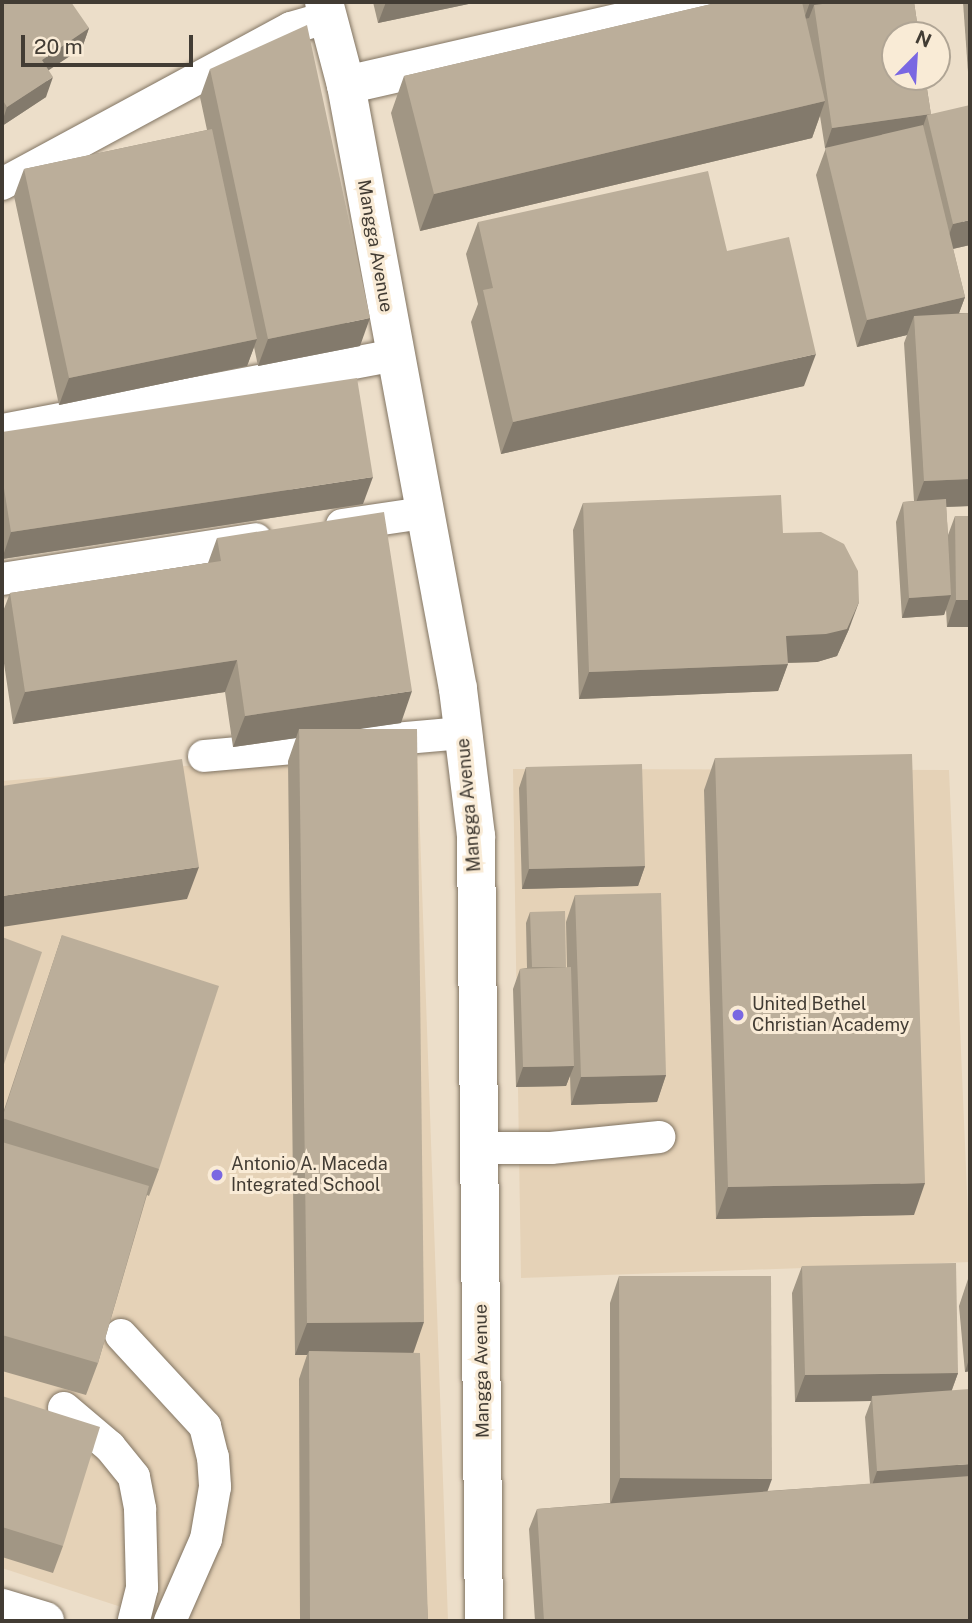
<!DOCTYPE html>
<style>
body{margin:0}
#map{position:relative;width:972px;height:1623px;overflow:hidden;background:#ecdec9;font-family:"Public Sans",sans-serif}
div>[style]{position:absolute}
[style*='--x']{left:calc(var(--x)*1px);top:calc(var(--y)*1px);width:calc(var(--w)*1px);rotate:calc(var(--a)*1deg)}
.built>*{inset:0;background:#e5d2b7}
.roads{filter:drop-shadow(0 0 2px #817462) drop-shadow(0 0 2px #817462)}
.service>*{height:32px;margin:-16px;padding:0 16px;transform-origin:16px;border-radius:16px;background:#fff}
.minor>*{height:38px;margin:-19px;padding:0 19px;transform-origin:19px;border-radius:19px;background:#fff}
.wall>*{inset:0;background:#a19684}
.shaded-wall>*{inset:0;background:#837a6c}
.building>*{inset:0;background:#bbae9a}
.dots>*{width:19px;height:19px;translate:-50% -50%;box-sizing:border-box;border:4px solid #f9ebd6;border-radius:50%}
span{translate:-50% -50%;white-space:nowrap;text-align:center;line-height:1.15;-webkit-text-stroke:6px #f9ebd6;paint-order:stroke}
.street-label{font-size:18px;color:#423c34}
.poi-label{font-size:18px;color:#423c34}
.left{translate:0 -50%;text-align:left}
.frame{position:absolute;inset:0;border:4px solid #423c34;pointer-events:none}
.north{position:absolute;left:881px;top:21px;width:70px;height:70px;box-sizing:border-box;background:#f9ebd6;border:2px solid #b0a595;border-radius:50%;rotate:24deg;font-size:19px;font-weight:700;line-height:28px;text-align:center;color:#423c34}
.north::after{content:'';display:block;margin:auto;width:24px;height:32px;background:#7a67e2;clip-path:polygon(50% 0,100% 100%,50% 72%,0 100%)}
.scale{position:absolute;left:21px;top:35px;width:172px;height:32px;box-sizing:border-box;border:4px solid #423c34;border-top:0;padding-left:9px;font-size:21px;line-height:24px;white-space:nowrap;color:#423c34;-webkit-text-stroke:5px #f9ebd6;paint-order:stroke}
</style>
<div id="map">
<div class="built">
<i style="clip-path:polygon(417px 747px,448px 1621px,164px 1621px,2px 1568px,2px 781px)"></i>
<i style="clip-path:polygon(513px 769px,949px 770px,970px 1262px,521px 1278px)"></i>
</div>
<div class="roads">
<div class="service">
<i style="--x:2;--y:184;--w:328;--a:-28.4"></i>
<i style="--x:291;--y:28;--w:40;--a:-16"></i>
<i style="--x:2;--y:430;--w:399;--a:-10.8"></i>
<i style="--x:342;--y:525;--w:82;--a:-8.4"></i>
<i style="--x:2;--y:579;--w:257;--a:-8.9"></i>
<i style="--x:204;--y:756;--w:260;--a:-5.1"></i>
<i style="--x:479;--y:1148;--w:72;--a:0"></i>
<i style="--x:551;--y:1148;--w:109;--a:-5.8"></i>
<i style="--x:121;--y:1335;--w:124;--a:47.3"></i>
<i style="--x:205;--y:1426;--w:32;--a:76"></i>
<i style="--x:213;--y:1457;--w:30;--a:86"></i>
<i style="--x:215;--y:1487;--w:53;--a:99.8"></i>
<i style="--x:206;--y:1539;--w:90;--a:113.7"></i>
<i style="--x:64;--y:1408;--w:60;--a:40.3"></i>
<i style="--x:110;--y:1447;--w:38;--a:51"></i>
<i style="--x:134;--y:1477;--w:33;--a:79"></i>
<i style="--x:140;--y:1509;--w:79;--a:88.5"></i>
<i style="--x:142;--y:1588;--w:34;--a:104"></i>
</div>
<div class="minor">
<i style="--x:324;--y:2;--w:86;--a:75.2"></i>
<i style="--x:346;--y:85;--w:614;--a:79.49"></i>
<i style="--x:458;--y:689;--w:148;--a:83"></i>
<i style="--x:476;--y:836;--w:785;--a:89.42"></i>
<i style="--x:346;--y:85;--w:371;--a:-12.9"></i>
<i style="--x:2;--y:1608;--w:45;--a:16.8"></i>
</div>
</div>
<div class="wall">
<i style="clip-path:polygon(2px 2px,89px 28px,82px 48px,48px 70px,46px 97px,2px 126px)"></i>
<i style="clip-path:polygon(373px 2px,478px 2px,378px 23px)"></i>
<i style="clip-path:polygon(720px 2px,914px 2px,931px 115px,970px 245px,953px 249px,965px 297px,959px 313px,970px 313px,970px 506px,946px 507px,948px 535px,955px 516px,970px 516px,970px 627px,947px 627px,946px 609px,944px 615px,902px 618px,896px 522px,903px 502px,914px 501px,904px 343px,907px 335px,857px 347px,816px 175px,826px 148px,825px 148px,820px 116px,812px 138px,420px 231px,391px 113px,404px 76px)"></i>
<i style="clip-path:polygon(963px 2px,970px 2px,970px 72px,968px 72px)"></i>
<i style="clip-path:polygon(210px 69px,360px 346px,258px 366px,254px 347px,247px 366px,59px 405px,14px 196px,24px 169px,207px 130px,200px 97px)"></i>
<i style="clip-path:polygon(478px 222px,727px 251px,804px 386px,501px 454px,471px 322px,478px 304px,466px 254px)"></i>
<i style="clip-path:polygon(2px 432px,363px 504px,2px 559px)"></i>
<i style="clip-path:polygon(583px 503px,783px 533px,849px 629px,837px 656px,817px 662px,788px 663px,778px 691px,579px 699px,573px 530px)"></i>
<i style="clip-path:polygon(217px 538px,401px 723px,356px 729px,413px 1353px,428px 1621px,300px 1621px,299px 1379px,307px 1355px,295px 1355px,288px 761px,296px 738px,233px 747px,225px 692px,13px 724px,2px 650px,2px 614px,10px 593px,208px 563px)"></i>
<i style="clip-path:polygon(715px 758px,914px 1215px,716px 1219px,704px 790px)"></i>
<i style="clip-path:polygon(526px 767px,645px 866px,638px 886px,522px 889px,519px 788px)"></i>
<i style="clip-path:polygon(575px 895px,666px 1075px,657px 1102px,571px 1105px,570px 1075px,566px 1086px,516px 1087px,513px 989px,520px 969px,527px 968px,526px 923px,530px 912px,566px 968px,567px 968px,566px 922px)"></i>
<i style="clip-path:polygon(62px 935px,159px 1169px,149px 1196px,147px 1195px,98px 1363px,86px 1395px,2px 1371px,2px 1116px)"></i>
<i style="clip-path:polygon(802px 1266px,958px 1373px,952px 1390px,970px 1621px,535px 1621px,529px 1529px,537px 1509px,610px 1503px,610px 1303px,619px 1276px,767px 1491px,870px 1484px,865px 1417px,871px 1401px,795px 1402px,792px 1293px)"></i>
<i style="clip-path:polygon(968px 1279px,970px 1279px,970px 1371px,965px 1372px,959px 1306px)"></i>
<i style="clip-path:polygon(2px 1396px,63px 1546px,53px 1573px,2px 1557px)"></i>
</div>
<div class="shaded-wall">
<i style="clip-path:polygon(386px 2px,478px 2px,378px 23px)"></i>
<i style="clip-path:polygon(810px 2px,900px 2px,814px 5px,809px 18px,804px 19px)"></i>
<i style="clip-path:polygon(89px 28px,82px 48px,34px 80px,42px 60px)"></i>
<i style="clip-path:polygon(53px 77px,46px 97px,2px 126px,2px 122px,7px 107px)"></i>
<i style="clip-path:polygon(825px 101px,812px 138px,420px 231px,434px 194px)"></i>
<i style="clip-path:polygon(931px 114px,927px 115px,920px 135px,825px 148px,832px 128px)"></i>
<i style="clip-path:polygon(970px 220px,970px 245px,943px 251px,953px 224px)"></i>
<i style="clip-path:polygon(965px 297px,955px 324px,914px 316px,907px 335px,857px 347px,867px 320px)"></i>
<i style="clip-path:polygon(370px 318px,360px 346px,258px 366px,268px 339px)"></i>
<i style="clip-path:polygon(257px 339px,247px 366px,59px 405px,69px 378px)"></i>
<i style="clip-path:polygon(816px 354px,804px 386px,501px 454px,513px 422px)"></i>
<i style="clip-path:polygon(373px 477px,363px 504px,2px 559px,11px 532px)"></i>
<i style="clip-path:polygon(970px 479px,970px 506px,914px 508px,924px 481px)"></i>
<i style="clip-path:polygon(951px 595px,944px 615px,902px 618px,909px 598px)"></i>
<i style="clip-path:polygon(956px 600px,970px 600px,970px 627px,947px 627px)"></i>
<i style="clip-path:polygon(859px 602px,849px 629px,837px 656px,817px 662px,776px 663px,786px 636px)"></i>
<i style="clip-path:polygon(237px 660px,225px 692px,13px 724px,25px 692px)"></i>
<i style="clip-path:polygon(788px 664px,778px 691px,579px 699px,589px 672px)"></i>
<i style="clip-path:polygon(412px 691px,401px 723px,299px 738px,299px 729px,296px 738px,233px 747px,245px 716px)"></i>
<i style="clip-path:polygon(645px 866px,638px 886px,522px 889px,529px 869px)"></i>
<i style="clip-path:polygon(199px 867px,187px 899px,2px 927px,2px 896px)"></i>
<i style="clip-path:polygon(574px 1066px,566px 1086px,516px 1087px,523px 1067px)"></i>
<i style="clip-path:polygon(666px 1075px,657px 1102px,571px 1105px,581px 1077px)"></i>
<i style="clip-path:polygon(925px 1183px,914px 1215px,716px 1219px,728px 1187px)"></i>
<i style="clip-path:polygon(424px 1322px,413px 1354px,309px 1351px,307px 1355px,295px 1355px,307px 1323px)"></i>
<i style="clip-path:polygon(970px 1356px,970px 1371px,965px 1372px)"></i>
<i style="clip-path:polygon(958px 1373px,948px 1400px,872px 1396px,871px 1401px,795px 1402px,805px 1375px)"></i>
<i style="clip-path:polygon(970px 1464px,970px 1484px,870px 1491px,877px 1471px)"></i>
<i style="clip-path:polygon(620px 1478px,772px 1479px,762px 1506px,610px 1505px)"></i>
</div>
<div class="building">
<i style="clip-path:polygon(2px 2px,71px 2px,89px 28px,42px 60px,53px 77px,7px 107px,2px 99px)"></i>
<i style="clip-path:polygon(720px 2px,802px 2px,825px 101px,434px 194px,404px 76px)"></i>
<i style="clip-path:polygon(839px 2px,914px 2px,919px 35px,895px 35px,895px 77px,925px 77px,931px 114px,832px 128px,814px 5px)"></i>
<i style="clip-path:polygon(307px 25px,370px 318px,268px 339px,210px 69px)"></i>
<i style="clip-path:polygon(970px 105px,970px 220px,953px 224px,927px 115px)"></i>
<i style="clip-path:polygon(923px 125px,965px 297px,867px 320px,825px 148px)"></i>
<i style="clip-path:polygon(212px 129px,257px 339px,69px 378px,24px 169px)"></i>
<i style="clip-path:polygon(708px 171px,727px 251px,789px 237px,816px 354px,513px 422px,483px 290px,493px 288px,478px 222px)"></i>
<i style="clip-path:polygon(970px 313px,970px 479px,924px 481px,914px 316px)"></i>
<i style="clip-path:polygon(357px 378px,373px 477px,11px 532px,2px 476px,2px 432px)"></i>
<i style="clip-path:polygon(781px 495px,783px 533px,821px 532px,844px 544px,858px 571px,859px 602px,847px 629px,826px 634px,786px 636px,788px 664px,589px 672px,583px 503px)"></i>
<i style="clip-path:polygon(946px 499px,951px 595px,909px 598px,903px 502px)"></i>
<i style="clip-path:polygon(384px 512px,412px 691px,245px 716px,237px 660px,25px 692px,10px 593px,221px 561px,217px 538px)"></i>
<i style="clip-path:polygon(955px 516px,970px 516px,970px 600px,956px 600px)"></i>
<i style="clip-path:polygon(299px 729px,417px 729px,424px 1322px,307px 1323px)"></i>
<i style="clip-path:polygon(912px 754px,925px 1183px,728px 1187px,715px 758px)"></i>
<i style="clip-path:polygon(182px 759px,199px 867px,2px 896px,2px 786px)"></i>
<i style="clip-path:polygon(642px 764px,645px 866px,529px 869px,526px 767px)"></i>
<i style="clip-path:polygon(661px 893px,666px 1075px,581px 1077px,575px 895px)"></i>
<i style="clip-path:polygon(565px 911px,566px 967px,532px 967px,530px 912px)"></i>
<i style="clip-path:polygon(62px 935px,219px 986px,159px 1169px,2px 1118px)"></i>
<i style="clip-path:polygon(2px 937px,42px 952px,2px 1070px)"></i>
<i style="clip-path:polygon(571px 967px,574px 1066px,523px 1067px,520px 969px)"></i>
<i style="clip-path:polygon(2px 1142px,149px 1186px,98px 1363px,2px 1335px)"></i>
<i style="clip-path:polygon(956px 1263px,958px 1373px,805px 1375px,802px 1266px)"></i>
<i style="clip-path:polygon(619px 1276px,771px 1276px,772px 1479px,620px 1478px)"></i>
<i style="clip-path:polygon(968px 1279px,970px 1279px,970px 1298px)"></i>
<i style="clip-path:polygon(309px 1351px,420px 1353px,428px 1621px,310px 1621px)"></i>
<i style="clip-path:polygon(970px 1389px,970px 1464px,877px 1471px,872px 1396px)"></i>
<i style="clip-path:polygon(2px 1396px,100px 1427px,63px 1546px,2px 1527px)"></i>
<i style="clip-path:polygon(970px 1476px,970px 1621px,544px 1621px,537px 1509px)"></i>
</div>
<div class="dots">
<i style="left:738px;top:1015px;background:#7a67e2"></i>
<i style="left:217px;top:1175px;background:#7a67e2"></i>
</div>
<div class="street-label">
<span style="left:375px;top:246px;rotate:80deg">Mangga Avenue</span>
<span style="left:469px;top:805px;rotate:-95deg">Mangga Avenue</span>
<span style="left:482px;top:1371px;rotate:-91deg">Mangga Avenue</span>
</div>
<div class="poi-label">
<span class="left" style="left:752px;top:1015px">United Bethel<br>Christian Academy</span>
<span class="left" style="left:231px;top:1175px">Antonio A. Maceda<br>Integrated School</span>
</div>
<div class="frame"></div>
<div class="north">N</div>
<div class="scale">20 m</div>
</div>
